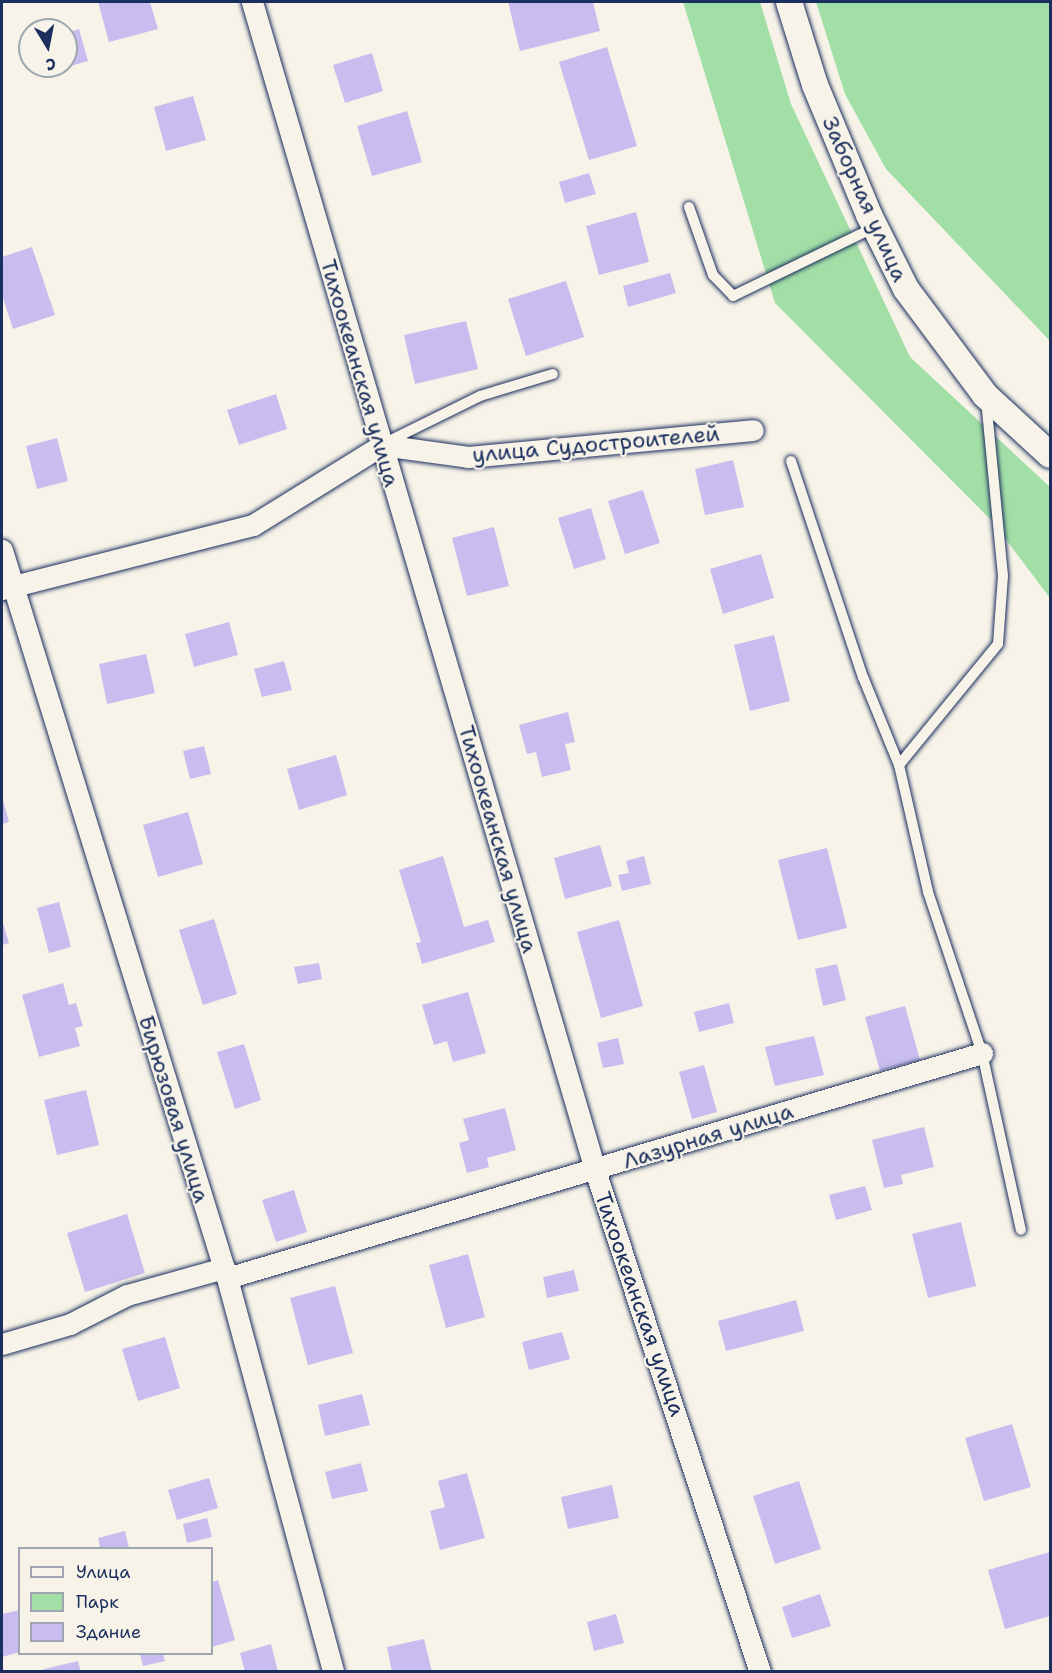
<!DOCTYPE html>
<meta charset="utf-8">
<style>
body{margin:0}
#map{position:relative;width:1052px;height:1673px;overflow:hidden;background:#f7f3e8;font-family:"Shantell Sans",sans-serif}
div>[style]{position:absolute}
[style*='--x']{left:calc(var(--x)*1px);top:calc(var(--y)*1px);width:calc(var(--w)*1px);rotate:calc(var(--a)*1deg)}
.green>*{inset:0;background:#a2dfa7}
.building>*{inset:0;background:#c9bdef}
.roads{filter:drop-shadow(0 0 2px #1b2f5e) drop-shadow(0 0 2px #1b2f5e)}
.service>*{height:10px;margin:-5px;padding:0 5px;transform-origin:5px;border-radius:5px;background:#f7f3e8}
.minor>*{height:21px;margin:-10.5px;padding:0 10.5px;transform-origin:10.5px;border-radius:10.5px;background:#f7f3e8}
.tertiary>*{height:26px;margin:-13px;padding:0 13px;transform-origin:13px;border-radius:13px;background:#f7f3e8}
span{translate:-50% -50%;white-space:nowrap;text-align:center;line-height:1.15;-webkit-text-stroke:4.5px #f7f3e8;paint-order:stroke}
.street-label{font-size:22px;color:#1b2f5e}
.frame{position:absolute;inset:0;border:3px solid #1b2f5e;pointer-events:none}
.legend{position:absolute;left:18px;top:1547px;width:195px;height:108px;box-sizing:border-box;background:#f7f3e8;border:2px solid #9fa5b1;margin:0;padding:8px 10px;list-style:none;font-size:18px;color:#1b2f5e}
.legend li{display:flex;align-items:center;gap:12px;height:30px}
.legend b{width:30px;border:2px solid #9fa5b1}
.north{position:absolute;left:18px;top:18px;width:60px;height:60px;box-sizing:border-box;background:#f7f3e8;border:2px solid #9fa5b1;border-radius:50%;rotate:170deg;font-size:16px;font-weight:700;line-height:24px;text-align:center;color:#1b2f5e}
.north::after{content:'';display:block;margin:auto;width:21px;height:27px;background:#1b2f5e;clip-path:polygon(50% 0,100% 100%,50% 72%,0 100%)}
</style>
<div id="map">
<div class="green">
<i style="clip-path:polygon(683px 2px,760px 2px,791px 104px,910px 357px,1050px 487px,1050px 598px,992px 521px,775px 303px)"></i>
<i style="clip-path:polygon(816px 2px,1050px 2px,1050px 341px,886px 169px,845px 94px)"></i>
</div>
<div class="building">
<i style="clip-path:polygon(98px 2px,150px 2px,158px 29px,109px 42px)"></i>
<i style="clip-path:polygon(508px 2px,593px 2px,600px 31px,520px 51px)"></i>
<i style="clip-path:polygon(79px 29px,88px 61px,57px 70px,55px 66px,66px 66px,66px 33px)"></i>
<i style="clip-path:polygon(607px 47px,637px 146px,589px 160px,559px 62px)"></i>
<i style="clip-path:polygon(372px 53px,383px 91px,345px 103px,333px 65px)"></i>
<i style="clip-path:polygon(193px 96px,206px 140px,166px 151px,154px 107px)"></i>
<i style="clip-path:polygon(407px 111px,422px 162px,372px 176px,357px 126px)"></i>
<i style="clip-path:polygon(589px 173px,596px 194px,565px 203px,559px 182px)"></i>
<i style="clip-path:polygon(636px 212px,649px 262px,599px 275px,586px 226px)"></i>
<i style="clip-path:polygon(32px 247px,55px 315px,13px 329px,2px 295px,2px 257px)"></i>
<i style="clip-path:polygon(670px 273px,676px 293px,628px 307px,623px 286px)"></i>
<i style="clip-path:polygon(566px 281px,584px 337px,526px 356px,508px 299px)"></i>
<i style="clip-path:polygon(466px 321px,478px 369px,415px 384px,404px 335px)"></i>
<i style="clip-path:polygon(276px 394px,287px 429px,239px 445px,227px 410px)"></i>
<i style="clip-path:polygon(57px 438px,68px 481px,37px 489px,26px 446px)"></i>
<i style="clip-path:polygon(733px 460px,744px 507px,705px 515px,695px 469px)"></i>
<i style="clip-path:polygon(643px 490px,660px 543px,625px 554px,608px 501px)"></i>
<i style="clip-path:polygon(591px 508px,606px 559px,574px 569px,558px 518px)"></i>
<i style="clip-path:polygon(494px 527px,509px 586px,467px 596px,452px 538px)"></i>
<i style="clip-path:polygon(761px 554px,774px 598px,723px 614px,710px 569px)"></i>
<i style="clip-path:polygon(229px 622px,238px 655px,194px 667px,185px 634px)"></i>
<i style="clip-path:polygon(774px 635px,790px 701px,750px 711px,734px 645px)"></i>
<i style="clip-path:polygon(146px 654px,155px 693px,107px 704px,99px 664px)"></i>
<i style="clip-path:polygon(284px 661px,292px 690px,262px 697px,254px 669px)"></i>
<i style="clip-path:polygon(568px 712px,575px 742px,565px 744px,571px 770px,542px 777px,536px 752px,527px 754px,519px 725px)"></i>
<i style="clip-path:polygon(204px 746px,211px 774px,190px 779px,183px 751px)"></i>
<i style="clip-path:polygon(336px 755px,347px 795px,299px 810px,287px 769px)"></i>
<i style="clip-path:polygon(2px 796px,9px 822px,2px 824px)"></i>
<i style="clip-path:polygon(188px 812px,203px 864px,158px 877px,143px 825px)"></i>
<i style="clip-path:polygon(600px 845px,612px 886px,565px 899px,554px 858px)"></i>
<i style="clip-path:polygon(827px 848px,847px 928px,798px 940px,778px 860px)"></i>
<i style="clip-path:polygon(443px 856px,464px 927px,488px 920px,495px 942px,422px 964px,416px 943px,421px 942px,399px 870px)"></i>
<i style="clip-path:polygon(644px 856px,651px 884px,622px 891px,618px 875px,629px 873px,626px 861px)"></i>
<i style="clip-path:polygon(59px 902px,71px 947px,49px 953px,37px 908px)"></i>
<i style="clip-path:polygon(214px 919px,237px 994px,203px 1005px,179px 930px)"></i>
<i style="clip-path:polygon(2px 920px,9px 943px,2px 945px)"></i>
<i style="clip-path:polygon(619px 920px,643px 1006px,601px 1018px,577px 932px)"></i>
<i style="clip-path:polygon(319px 963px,322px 979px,298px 984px,294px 967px)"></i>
<i style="clip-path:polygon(837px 964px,846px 1000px,823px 1006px,815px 969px)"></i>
<i style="clip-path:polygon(63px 983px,69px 1005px,76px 1003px,83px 1026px,75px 1028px,80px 1046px,39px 1057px,22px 995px)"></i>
<i style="clip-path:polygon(468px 992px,486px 1053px,453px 1062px,447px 1041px,434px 1045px,422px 1005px)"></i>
<i style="clip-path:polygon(729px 1003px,734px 1023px,699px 1032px,694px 1012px)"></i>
<i style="clip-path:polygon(905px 1006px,920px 1060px,880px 1071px,865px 1017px)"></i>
<i style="clip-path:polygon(814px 1036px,824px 1075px,775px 1086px,765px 1047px)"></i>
<i style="clip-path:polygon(618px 1038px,624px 1064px,603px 1068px,597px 1043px)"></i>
<i style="clip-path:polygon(244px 1044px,261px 1100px,235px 1109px,217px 1052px)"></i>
<i style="clip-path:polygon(704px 1065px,717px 1112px,692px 1119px,679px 1072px)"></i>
<i style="clip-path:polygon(86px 1090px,99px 1145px,57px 1155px,44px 1100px)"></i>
<i style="clip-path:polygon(505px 1108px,516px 1150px,487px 1158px,489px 1167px,467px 1173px,459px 1143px,469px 1140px,463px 1119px)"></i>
<i style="clip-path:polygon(924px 1127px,934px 1167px,901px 1175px,903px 1184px,884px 1188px,872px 1140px)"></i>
<i style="clip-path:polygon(865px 1186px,872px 1210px,836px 1220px,829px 1195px)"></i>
<i style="clip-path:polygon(294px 1190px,307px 1232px,276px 1242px,262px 1200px)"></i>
<i style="clip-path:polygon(127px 1214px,145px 1273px,85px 1292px,67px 1233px)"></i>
<i style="clip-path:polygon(961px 1222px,976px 1286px,928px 1298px,912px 1234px)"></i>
<i style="clip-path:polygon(468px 1254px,485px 1317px,446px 1328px,429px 1265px)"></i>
<i style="clip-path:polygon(574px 1270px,579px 1291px,547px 1298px,543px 1277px)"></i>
<i style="clip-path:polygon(335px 1286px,353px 1353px,308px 1365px,290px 1298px)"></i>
<i style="clip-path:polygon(796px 1300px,804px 1331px,726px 1351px,718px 1321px)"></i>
<i style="clip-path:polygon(562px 1332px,570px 1359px,529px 1370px,522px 1342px)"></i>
<i style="clip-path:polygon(165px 1337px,180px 1388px,138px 1401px,122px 1349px)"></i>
<i style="clip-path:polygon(362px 1394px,370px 1425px,325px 1436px,318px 1405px)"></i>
<i style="clip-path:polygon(1012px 1424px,1031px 1487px,984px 1501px,965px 1438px)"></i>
<i style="clip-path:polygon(361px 1463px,368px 1491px,332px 1499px,325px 1472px)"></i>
<i style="clip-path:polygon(467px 1473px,485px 1538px,440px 1550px,430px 1511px,445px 1507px,438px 1481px)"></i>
<i style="clip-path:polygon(209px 1478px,218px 1508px,177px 1520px,168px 1490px)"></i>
<i style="clip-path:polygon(799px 1481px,821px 1549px,775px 1564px,753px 1496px)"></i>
<i style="clip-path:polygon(612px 1485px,619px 1518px,568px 1529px,561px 1497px)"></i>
<i style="clip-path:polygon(207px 1518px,212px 1537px,187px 1543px,183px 1524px)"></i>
<i style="clip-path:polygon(125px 1531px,129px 1548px,100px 1548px,98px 1538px)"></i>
<i style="clip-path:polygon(1050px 1552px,1050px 1616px,1005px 1629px,988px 1570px)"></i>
<i style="clip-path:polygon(218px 1580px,235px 1640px,212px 1647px,212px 1582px)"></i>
<i style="clip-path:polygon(820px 1594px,831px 1626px,792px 1638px,782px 1607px)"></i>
<i style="clip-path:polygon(20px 1610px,20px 1652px,2px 1657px,2px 1614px)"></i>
<i style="clip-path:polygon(616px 1614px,624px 1643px,594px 1651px,587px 1622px)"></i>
<i style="clip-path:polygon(424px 1639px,432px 1672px,392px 1672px,387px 1647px)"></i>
<i style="clip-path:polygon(271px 1644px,278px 1672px,245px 1672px,240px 1653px)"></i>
<i style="clip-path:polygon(140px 1654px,163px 1654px,165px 1661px,143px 1666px)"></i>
<i style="clip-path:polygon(78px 1661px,81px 1672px,44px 1672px,44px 1669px)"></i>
</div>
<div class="roads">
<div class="service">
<i style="--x:689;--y:207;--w:72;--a:70.6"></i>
<i style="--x:713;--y:275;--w:29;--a:46"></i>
<i style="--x:733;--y:296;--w:158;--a:-25.9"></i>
<i style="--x:387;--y:442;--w:104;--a:-26.3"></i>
<i style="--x:480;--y:396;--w:76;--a:-16.8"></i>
<i style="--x:791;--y:461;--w:228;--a:71.6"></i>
<i style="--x:863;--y:677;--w:95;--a:67.8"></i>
<i style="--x:899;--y:765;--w:130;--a:77.1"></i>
<i style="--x:928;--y:892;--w:170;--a:71.5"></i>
<i style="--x:982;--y:1053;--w:181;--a:77.6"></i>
<i style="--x:899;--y:765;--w:156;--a:-50.7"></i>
<i style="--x:998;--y:644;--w:68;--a:-85.8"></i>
<i style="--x:1003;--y:576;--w:177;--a:-95.5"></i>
</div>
<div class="minor">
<i style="--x:252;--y:2;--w:1217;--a:73.63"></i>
<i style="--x:595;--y:1170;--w:528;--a:71.81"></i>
<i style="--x:2;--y:550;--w:762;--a:72.83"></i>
<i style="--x:227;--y:1278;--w:408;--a:74.9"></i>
<i style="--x:2;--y:589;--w:259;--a:-14.3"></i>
<i style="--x:253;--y:525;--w:152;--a:-31.8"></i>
<i style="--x:382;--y:445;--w:87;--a:7.9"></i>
<i style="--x:468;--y:457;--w:286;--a:-5.4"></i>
<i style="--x:227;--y:1278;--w:788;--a:-16.59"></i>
<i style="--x:2;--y:1344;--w:71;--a:-16.4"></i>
<i style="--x:70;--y:1324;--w:64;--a:-27"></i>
<i style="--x:127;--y:1295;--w:101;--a:-15.6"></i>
</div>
<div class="tertiary">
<i style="--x:789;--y:2;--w:87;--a:72.6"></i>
<i style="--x:815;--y:85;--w:141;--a:67.4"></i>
<i style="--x:869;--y:215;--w:83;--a:63.4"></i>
<i style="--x:906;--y:289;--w:132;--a:53.3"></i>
<i style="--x:985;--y:395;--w:88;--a:42.7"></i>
</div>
</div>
<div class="street-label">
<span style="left:865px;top:199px;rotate:66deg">Заборная улица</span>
<span style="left:360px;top:373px;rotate:74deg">Тихоокеанская улица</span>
<span style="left:596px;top:444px;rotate:-5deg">улица Судостроителей</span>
<span style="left:498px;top:839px;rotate:74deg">Тихоокеанская улица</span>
<span style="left:174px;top:1109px;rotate:73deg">Бирюзовая улица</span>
<span style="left:708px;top:1136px;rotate:-17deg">Лазурная улица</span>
<span style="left:640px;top:1304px;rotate:71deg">Тихоокеанская улица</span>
</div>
<div class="frame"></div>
<ul class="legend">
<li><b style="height:8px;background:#f7f3e8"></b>Улица</li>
<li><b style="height:16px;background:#a2dfa7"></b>Парк</li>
<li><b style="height:16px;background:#c9bdef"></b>Здание</li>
</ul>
<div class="north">С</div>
</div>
